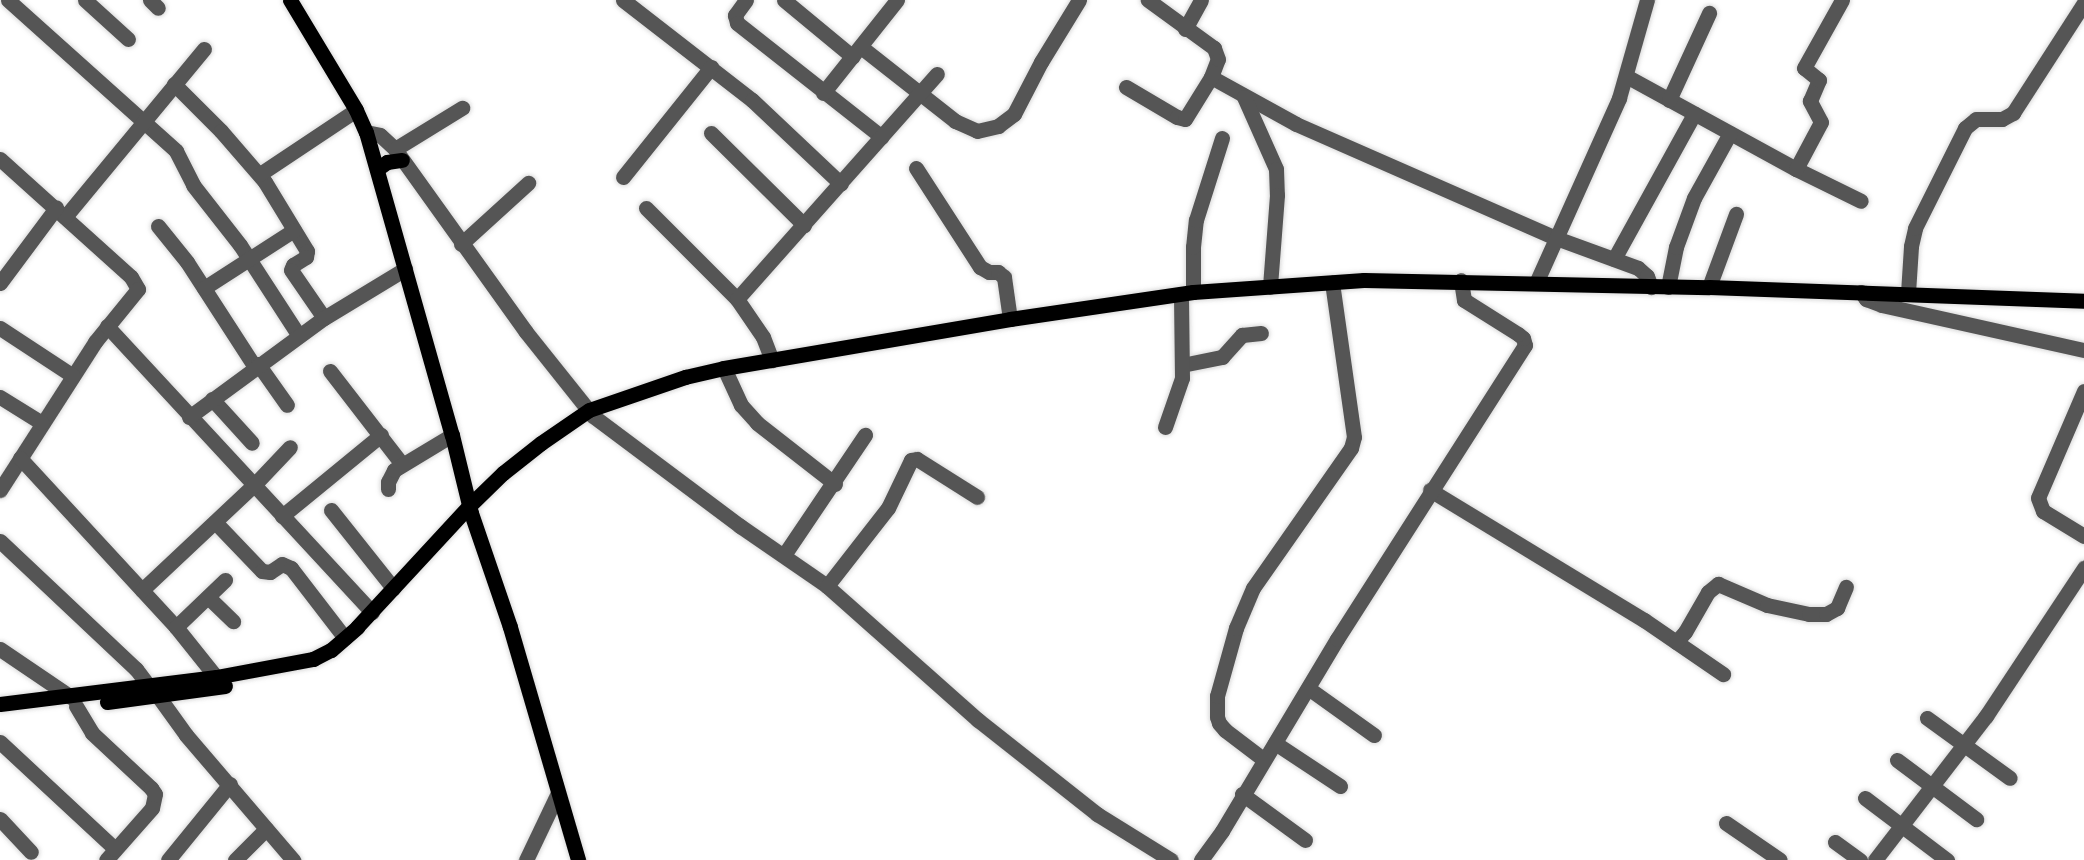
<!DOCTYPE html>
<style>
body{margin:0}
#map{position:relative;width:2084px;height:860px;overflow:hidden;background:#fff;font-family:"Public Sans",sans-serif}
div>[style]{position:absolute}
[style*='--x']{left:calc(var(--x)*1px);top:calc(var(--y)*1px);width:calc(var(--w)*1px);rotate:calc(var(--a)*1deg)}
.roads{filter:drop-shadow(0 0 2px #dbdbdb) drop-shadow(0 0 2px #dbdbdb)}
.minor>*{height:15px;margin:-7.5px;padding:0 7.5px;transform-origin:7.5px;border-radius:7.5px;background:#555}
.major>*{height:15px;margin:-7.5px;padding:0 7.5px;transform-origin:7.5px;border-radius:7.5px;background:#000}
span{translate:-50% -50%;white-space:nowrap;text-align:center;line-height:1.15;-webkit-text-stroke:6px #fff;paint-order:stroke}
</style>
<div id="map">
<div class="roads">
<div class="minor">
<i style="--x:8;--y:0;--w:226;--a:41.9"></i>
<i style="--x:176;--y:151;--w:38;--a:63"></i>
<i style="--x:193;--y:185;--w:76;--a:51.9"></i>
<i style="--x:240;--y:245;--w:108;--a:57"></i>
<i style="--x:85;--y:0;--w:58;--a:42.2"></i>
<i style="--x:150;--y:0;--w:11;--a:45"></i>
<i style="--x:623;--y:0;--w:163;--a:37.8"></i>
<i style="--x:752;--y:100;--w:122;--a:43.3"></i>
<i style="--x:746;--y:0;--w:19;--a:126"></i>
<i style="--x:735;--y:15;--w:8;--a:76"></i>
<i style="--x:737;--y:23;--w:184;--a:38.2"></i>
<i style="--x:784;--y:0;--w:89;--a:39.6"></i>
<i style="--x:1185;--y:29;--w:33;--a:-61"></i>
<i style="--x:861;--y:47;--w:120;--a:38.2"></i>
<i style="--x:955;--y:121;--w:24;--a:24"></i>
<i style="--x:977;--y:131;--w:22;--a:-13"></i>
<i style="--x:998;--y:126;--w:20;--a:-37"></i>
<i style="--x:1014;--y:114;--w:59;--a:-62.6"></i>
<i style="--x:1041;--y:62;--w:73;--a:-58.5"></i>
<i style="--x:1626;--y:76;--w:194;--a:28.7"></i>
<i style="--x:1796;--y:169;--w:72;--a:26.2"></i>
<i style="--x:1211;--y:77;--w:97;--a:28.9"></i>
<i style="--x:1296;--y:124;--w:284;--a:23.7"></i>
<i style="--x:1556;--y:238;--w:87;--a:20.1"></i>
<i style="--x:1638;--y:268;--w:12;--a:42"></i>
<i style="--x:1647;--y:276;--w:12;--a:70"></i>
<i style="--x:174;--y:84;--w:66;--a:45"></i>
<i style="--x:221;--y:131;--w:67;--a:49.2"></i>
<i style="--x:265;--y:182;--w:81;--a:58.7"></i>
<i style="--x:307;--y:251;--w:6;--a:99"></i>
<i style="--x:306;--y:257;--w:15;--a:148"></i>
<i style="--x:293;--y:265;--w:5;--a:112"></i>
<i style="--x:291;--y:270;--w:58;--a:55.5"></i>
<i style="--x:1126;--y:87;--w:59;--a:30.5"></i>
<i style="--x:1177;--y:117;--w:8;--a:14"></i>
<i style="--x:1185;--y:119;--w:49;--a:-58.2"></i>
<i style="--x:1211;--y:77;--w:19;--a:-69"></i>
<i style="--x:1218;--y:59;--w:12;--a:-110"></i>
<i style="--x:1214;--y:48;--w:82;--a:-144"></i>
<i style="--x:823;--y:93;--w:119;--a:-51.5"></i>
<i style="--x:1244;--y:97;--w:79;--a:66"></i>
<i style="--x:1276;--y:169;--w:26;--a:88"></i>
<i style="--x:1277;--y:195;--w:92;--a:94.4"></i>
<i style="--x:1669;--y:100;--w:96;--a:-65.3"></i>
<i style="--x:366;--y:132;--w:14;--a:12"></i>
<i style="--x:380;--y:135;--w:21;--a:43"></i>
<i style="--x:395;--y:149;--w:225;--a:54.4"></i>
<i style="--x:526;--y:332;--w:107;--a:51.4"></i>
<i style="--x:593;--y:416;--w:184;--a:36.8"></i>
<i style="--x:740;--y:526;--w:106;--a:34.6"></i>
<i style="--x:827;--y:586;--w:202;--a:41.6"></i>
<i style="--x:978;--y:720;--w:152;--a:38.3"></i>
<i style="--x:1097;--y:814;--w:87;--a:31.9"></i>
<i style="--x:711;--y:133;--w:131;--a:44.7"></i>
<i style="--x:395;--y:149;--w:79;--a:-31.5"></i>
<i style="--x:0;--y:159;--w:176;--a:42"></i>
<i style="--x:131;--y:277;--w:14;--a:60"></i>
<i style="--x:138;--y:289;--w:68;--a:129.1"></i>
<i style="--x:95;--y:342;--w:176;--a:122.7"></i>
<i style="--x:916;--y:168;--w:118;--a:57.1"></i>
<i style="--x:980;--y:267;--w:10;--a:29"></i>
<i style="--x:989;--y:272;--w:9;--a:0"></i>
<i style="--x:998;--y:272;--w:8;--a:40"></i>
<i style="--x:1004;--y:277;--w:42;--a:81.9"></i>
<i style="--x:1796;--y:169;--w:53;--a:-62"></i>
<i style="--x:1821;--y:122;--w:24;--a:-118"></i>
<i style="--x:1810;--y:101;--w:23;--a:-67"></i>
<i style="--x:1819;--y:80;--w:19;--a:-141"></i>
<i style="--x:1804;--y:68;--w:78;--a:-60.8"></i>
<i style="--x:260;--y:174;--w:115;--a:-33.7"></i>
<i style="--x:623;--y:177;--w:141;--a:-51.3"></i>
<i style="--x:646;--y:208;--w:129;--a:45"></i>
<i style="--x:737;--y:299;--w:46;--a:55.6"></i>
<i style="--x:763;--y:337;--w:25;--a:69"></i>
<i style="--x:65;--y:217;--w:218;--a:-50.4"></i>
<i style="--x:158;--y:226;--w:46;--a:51.1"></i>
<i style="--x:187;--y:262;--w:125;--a:57.1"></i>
<i style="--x:461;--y:244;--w:91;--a:-42.3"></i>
<i style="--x:1614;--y:259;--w:166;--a:-61.1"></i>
<i style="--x:0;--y:283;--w:94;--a:-53.3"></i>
<i style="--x:1536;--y:283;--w:203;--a:-65.8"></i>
<i style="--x:1619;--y:98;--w:102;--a:-74.1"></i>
<i style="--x:1668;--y:287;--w:41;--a:-78.7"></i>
<i style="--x:1676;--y:247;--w:52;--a:-69.8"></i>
<i style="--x:1694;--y:198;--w:74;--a:-61"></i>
<i style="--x:1709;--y:287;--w:78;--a:-69.7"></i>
<i style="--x:204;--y:288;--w:107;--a:-32.8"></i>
<i style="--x:1193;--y:292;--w:45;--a:-90"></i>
<i style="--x:1193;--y:247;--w:27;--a:-84"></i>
<i style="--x:1196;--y:220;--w:86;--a:-72.4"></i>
<i style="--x:1861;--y:292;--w:9;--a:54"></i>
<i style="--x:1866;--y:299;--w:17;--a:21"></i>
<i style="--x:1882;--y:305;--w:207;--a:12.6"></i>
<i style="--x:1908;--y:293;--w:47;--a:-86.3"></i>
<i style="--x:1911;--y:246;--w:18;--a:-77"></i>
<i style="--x:1915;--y:228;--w:112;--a:-63.4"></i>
<i style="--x:1965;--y:128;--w:14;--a:-39"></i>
<i style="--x:1976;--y:119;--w:26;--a:0"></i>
<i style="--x:2002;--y:119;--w:13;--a:-29"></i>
<i style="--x:2013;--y:113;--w:131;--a:-57.2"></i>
<i style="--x:737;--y:299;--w:301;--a:-48.4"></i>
<i style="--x:107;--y:326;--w:390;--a:47.2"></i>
<i style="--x:0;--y:328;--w:87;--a:33.3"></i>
<i style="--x:258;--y:364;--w:50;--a:54.7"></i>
<i style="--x:1182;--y:365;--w:41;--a:-11.3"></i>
<i style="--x:1222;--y:357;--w:30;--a:-48"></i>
<i style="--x:1242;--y:335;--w:19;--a:-6"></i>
<i style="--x:724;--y:368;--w:41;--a:65.3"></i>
<i style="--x:741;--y:405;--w:24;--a:48"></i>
<i style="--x:757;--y:423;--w:99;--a:38"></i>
<i style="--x:330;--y:371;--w:118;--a:52.3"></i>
<i style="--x:2084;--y:391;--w:116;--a:113.3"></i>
<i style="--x:2038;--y:498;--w:14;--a:69"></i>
<i style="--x:2043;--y:511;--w:48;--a:31.4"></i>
<i style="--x:0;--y:397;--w:49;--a:31.8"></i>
<i style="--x:212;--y:399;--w:59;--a:47.7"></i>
<i style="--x:189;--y:417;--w:167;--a:-36.3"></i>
<i style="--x:324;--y:318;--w:95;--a:-31.2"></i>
<i style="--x:1165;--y:427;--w:52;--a:-70.9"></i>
<i style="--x:1182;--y:378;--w:84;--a:-90.7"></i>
<i style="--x:20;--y:458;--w:230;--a:47.3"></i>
<i style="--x:176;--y:627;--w:64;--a:51.3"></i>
<i style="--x:388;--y:489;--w:7;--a:-90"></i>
<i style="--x:388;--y:482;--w:13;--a:-63"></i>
<i style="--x:394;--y:470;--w:68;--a:-31.1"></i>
<i style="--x:1430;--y:490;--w:250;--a:31.3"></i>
<i style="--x:1644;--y:620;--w:96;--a:34.4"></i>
<i style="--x:331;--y:510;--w:100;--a:51.5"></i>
<i style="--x:282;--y:516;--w:128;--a:-39.3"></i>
<i style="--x:215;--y:522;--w:68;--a:46.2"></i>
<i style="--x:262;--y:571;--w:8;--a:7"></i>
<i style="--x:270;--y:572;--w:14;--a:-34"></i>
<i style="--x:282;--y:564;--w:10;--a:24"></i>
<i style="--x:291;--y:568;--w:88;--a:52.4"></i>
<i style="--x:0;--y:541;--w:187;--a:43.3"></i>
<i style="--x:136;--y:669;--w:21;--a:53"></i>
<i style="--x:784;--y:555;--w:145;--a:-56"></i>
<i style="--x:827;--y:586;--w:99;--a:-52"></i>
<i style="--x:888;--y:508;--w:53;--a:-64.4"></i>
<i style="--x:911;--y:460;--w:6;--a:-9"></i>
<i style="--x:917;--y:459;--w:71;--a:32.3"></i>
<i style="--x:142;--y:590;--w:154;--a:-43.2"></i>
<i style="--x:254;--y:485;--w:52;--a:-46.5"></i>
<i style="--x:208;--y:597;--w:35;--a:44"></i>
<i style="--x:176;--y:627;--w:68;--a:-43.8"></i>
<i style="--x:1676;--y:642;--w:13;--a:-48"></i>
<i style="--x:1685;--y:632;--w:46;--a:-60.1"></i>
<i style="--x:1708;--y:592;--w:13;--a:-39"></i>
<i style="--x:1718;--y:584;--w:53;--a:23.2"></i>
<i style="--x:1767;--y:605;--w:43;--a:12.1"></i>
<i style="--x:1809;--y:614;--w:17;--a:0"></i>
<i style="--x:1826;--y:614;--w:13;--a:-29"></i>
<i style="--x:1837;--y:608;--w:23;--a:-67"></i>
<i style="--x:0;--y:649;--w:86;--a:34.1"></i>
<i style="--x:1308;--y:688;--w:81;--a:35.5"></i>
<i style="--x:158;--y:696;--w:48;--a:54.3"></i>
<i style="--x:186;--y:735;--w:165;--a:49.4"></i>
<i style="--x:76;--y:706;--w:31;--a:59"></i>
<i style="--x:92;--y:733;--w:81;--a:43"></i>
<i style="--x:151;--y:788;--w:7;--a:56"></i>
<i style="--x:155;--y:794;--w:14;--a:102"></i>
<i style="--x:152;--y:808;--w:69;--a:131.5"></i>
<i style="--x:1927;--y:718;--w:102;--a:35.9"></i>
<i style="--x:0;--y:742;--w:157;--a:42.9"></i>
<i style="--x:1275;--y:743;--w:78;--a:33.5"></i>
<i style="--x:1263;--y:759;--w:48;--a:-142.7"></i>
<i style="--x:1225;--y:730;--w:9;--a:-131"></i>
<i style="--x:1219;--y:723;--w:6;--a:-108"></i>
<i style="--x:1217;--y:717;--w:21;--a:-90"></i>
<i style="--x:1217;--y:696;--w:71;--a:-74.4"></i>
<i style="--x:1236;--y:628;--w:43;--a:-67"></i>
<i style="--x:1253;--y:588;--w:171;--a:-55"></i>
<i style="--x:1351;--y:448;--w:11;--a:-75"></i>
<i style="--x:1354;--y:437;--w:156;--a:-98.1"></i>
<i style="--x:1897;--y:760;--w:99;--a:36.8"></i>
<i style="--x:1242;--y:794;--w:78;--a:36.1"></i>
<i style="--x:1865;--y:798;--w:103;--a:37.1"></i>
<i style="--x:0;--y:819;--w:45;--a:46.8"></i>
<i style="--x:1726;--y:823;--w:65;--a:34.4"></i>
<i style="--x:1835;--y:842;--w:31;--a:36"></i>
<i style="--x:168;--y:860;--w:98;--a:-50.8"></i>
<i style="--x:235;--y:860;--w:44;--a:-45"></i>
<i style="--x:526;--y:860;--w:72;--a:-64.5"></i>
<i style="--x:1201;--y:860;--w:36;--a:-54"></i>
<i style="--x:1222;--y:831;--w:224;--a:-59.1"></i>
<i style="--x:1337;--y:639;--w:349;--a:-57.4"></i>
<i style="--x:1525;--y:345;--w:7;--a:-106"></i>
<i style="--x:1523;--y:338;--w:6;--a:-141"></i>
<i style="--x:1518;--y:334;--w:64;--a:-147.8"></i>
<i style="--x:1464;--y:300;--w:20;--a:-99"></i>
<i style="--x:1875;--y:860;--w:182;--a:-52.4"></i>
<i style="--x:1986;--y:716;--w:178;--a:-56.5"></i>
</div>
<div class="major">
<i style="--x:290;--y:0;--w:128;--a:59"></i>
<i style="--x:356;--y:110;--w:24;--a:66"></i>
<i style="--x:366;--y:132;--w:315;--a:74.2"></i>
<i style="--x:452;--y:435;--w:80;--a:76.3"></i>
<i style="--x:471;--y:513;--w:120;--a:71.1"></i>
<i style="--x:510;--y:627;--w:243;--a:73.7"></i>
<i style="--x:377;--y:169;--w:12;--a:-35"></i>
<i style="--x:387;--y:162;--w:15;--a:-8"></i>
<i style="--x:107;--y:702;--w:119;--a:-7.7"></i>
<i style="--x:0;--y:704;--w:218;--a:-7.1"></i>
<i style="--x:216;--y:677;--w:99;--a:-10.5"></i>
<i style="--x:313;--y:659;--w:20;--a:-27"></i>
<i style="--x:331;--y:650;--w:35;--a:-41"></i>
<i style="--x:357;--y:627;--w:166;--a:-47.2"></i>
<i style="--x:470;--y:505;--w:46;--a:-44.1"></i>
<i style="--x:503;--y:473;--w:48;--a:-38.3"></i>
<i style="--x:541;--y:443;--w:58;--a:-34.5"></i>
<i style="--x:589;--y:410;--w:102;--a:-19"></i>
<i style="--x:685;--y:377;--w:40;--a:-13"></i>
<i style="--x:724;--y:368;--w:290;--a:-9.7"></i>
<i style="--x:1010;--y:319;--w:185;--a:-8.4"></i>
<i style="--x:1193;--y:292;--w:171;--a:-4"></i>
<i style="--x:1364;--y:280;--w:345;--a:1.2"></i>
<i style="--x:1709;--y:287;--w:375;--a:2.1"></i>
</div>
</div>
</div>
